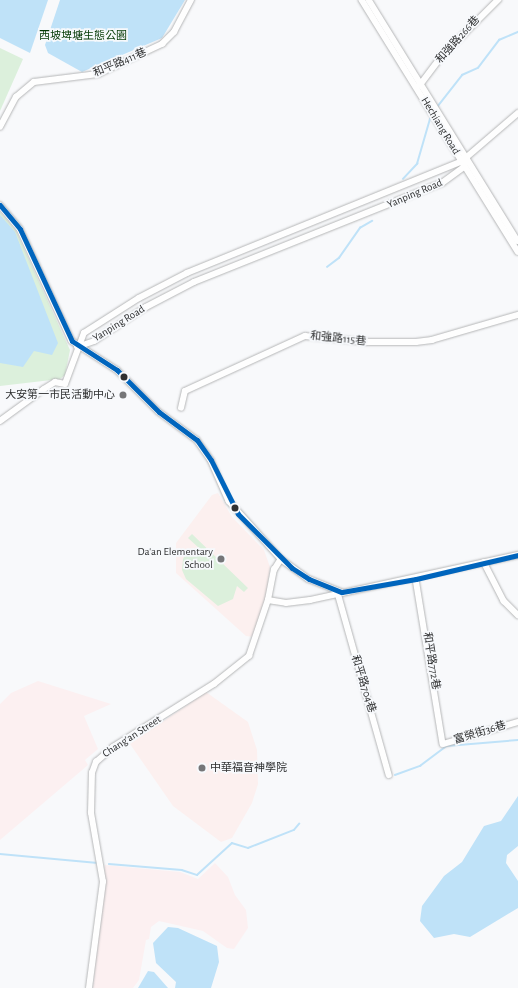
<!DOCTYPE html>
<meta charset="utf-8">
<style>
body{margin:0}
#map{position:relative;width:518px;height:988px;overflow:hidden;background:#f8f9fb;font-family:"Alegreya Sans","Noto Sans TC",sans-serif}
div>[style]{position:absolute}
[style*='--x']{left:calc(var(--x)*1px);top:calc(var(--y)*1px);width:calc(var(--w)*1px);rotate:calc(var(--a)*1deg)}
.industrial>*{inset:0;background:#fcf0f1}
.education>*{inset:0;background:#fcf0ef}
.green>*{inset:0;background:#dcf0dc}
.water>*{inset:0;background:#bfe2f8}
.stream>*{height:1.5px;margin:-0.75px;padding:0 0.75px;transform-origin:0.75px;border-radius:0.75px;background:#bfe2f8}
.roads{filter:drop-shadow(0 0 1px #b5b6b7) drop-shadow(0 0 1px #b5b6b7)}
.minor>*{height:5.5px;margin:-2.75px;padding:0 2.75px;transform-origin:2.75px;border-radius:2.75px;background:#fefefe}
.bus-1>*{height:5px;margin:-2.5px;padding:0 2.5px;transform-origin:2.5px;border-radius:2.5px;background:#0065bd}
.dots>*{width:11px;height:11px;translate:-50% -50%;box-sizing:border-box;border:2px solid #f7f9fc;border-radius:50%}
span{translate:-50% -50%;white-space:nowrap;text-align:center;line-height:1.15;-webkit-text-stroke:3.5px #f7f9fc;paint-order:stroke}
.park-label{font-size:11px;color:#023803}
.street-label{font-size:11px;color:#2f3031}
.poi-label{font-size:11px;color:#2f3031}
.right{translate:-100% -50%;text-align:right}
.left{translate:0 -50%;text-align:left}
</style>
<div id="map">
<div class="industrial">
<i style="clip-path:polygon(38px 681px,111px 704px,84px 716px,98px 749px,85px 760px,88px 765px,0 840px,0 704px,11px 693px)"></i>
<i style="clip-path:polygon(215px 863px,228px 877px,235px 895px,246px 910px,248px 928px,234px 949px,227px 948px,203px 931px,159px 921px,151px 927px,149px 939px,146px 940px,139px 980px,133px 988px,93px 988px,105px 865px,180px 872px,198px 879px)"></i>
</div>
<div class="education">
<i style="clip-path:polygon(218px 493px,232px 517px,264px 550px,270px 567px,266px 600px,254px 637px,246px 636px,176px 573px,176px 543px,212px 495px)"></i>
<i style="clip-path:polygon(206px 692px,248px 722px,257px 750px,258px 784px,252px 803px,232px 838px,221px 842px,173px 806px,130px 744px)"></i>
</div>
<div class="green">
<i style="clip-path:polygon(0 48px,23px 59px,0 111px)"></i>
<i style="clip-path:polygon(0 212px,16px 231px,70px 350px,65px 375px,60px 379px,0 386px)"></i>
<i style="clip-path:polygon(192px 534px,248px 588px,244px 592px,237px 586px,233px 599px,218px 606px,186px 579px,182px 570px,183px 559px,188px 551px,199px 548px,188px 538px)"></i>
</div>
<div class="water">
<i style="clip-path:polygon(0 0,48px 0,30px 53px,0 38px)"></i>
<i style="clip-path:polygon(60px 0,185px 0,162px 38px,82px 72px,48px 53px,45px 45px)"></i>
<i style="clip-path:polygon(0 215px,15px 232px,58px 343px,52px 355px,34px 351px,23px 367px,0 363px)"></i>
<i style="clip-path:polygon(518px 796px,518px 846px,507px 855px,506px 863px,518px 881px,518px 908px,470px 937px,454px 934px,434px 938px,420px 921px,422px 906px,444px 876px,462px 862px,484px 826px,501px 821px)"></i>
<i style="clip-path:polygon(168px 927px,178px 928px,217px 946px,219px 962px,211px 988px,175px 988px,176px 982px,156px 963px,153px 943px)"></i>
<i style="clip-path:polygon(148px 971px,154px 972px,168px 988px,138px 988px)"></i>
</div>
<div class="stream">
<i style="--x:438;--y:106;--w:39;--a:-52"></i>
<i style="--x:462;--y:75;--w:17;--a:-24"></i>
<i style="--x:478;--y:68;--w:35;--a:-53"></i>
<i style="--x:499;--y:40;--w:21;--a:-23"></i>
<i style="--x:403;--y:179;--w:21;--a:-47"></i>
<i style="--x:417;--y:164;--w:47;--a:-73.9"></i>
<i style="--x:327;--y:267;--w:15;--a:-37"></i>
<i style="--x:339;--y:258;--w:37;--a:-55"></i>
<i style="--x:360;--y:228;--w:14;--a:-30"></i>
<i style="--x:395;--y:775;--w:27;--a:-20"></i>
<i style="--x:420;--y:766;--w:34;--a:-37"></i>
<i style="--x:447;--y:746;--w:71;--a:-4.8"></i>
<i style="--x:0;--y:854;--w:98;--a:5.2"></i>
<i style="--x:109;--y:864;--w:73;--a:4.7"></i>
<i style="--x:182;--y:870;--w:16;--a:18"></i>
<i style="--x:197;--y:875;--w:47;--a:-42.4"></i>
<i style="--x:232;--y:843;--w:17;--a:17"></i>
<i style="--x:248;--y:848;--w:49;--a:-21.4"></i>
<i style="--x:294;--y:830;--w:8;--a:-50"></i>
</div>
<div class="roads">
<div class="minor">
<i style="--x:362;--y:0;--w:296;--a:58.2"></i>
<i style="--x:369;--y:0;--w:283;--a:58.3"></i>
<i style="--x:420;--y:85;--w:38;--a:-53"></i>
<i style="--x:443;--y:55;--w:78;--a:-45"></i>
<i style="--x:0;--y:127;--w:34;--a:-62"></i>
<i style="--x:16;--y:97;--w:23;--a:-40"></i>
<i style="--x:34;--y:82;--w:64;--a:-7.1"></i>
<i style="--x:98;--y:74;--w:71;--a:-25.1"></i>
<i style="--x:162;--y:44;--w:17;--a:-45"></i>
<i style="--x:174;--y:32;--w:36;--a:-62"></i>
<i style="--x:0;--y:205;--w:31;--a:50"></i>
<i style="--x:20;--y:229;--w:123;--a:65.1"></i>
<i style="--x:72;--y:341;--w:54;--a:32.8"></i>
<i style="--x:117;--y:370;--w:59;--a:45"></i>
<i style="--x:159;--y:412;--w:47;--a:36.4"></i>
<i style="--x:197;--y:440;--w:24;--a:55"></i>
<i style="--x:211;--y:460;--w:45;--a:66.3"></i>
<i style="--x:229;--y:501;--w:78;--a:48.1"></i>
<i style="--x:281;--y:559;--w:34;--a:36"></i>
<i style="--x:309;--y:579;--w:35;--a:22"></i>
<i style="--x:77;--y:347;--w:18;--a:-19"></i>
<i style="--x:94;--y:341;--w:62;--a:-33.2"></i>
<i style="--x:146;--y:307;--w:54;--a:-27.5"></i>
<i style="--x:194;--y:282;--w:267;--a:-21.8"></i>
<i style="--x:442;--y:183;--w:27;--a:-36"></i>
<i style="--x:464;--y:167;--w:9;--a:-72"></i>
<i style="--x:181;--y:408;--w:17;--a:-77"></i>
<i style="--x:185;--y:391;--w:132;--a:-24.6"></i>
<i style="--x:305;--y:336;--w:63;--a:5.4"></i>
<i style="--x:368;--y:342;--w:48;--a:0"></i>
<i style="--x:416;--y:342;--w:16;--a:-7"></i>
<i style="--x:432;--y:340;--w:90;--a:-16.2"></i>
<i style="--x:0;--y:421;--w:54;--a:-36"></i>
<i style="--x:44;--y:389;--w:13;--a:-32"></i>
<i style="--x:55;--y:382;--w:10;--a:11"></i>
<i style="--x:65;--y:384;--w:54;--a:-69.6"></i>
<i style="--x:84;--y:333;--w:65;--a:-32.5"></i>
<i style="--x:139;--y:298;--w:54;--a:-27.5"></i>
<i style="--x:187;--y:273;--w:296;--a:-22.1"></i>
<i style="--x:461;--y:162;--w:75;--a:-40.7"></i>
<i style="--x:484;--y:562;--w:44;--a:62.9"></i>
<i style="--x:504;--y:601;--w:20;--a:45"></i>
<i style="--x:416;--y:579;--w:167;--a:80.7"></i>
<i style="--x:443;--y:744;--w:78;--a:-16.3"></i>
<i style="--x:338;--y:593;--w:189;--a:74.3"></i>
<i style="--x:268;--y:600;--w:18;--a:9"></i>
<i style="--x:286;--y:603;--w:24;--a:-7"></i>
<i style="--x:310;--y:600;--w:213;--a:-12.2"></i>
<i style="--x:89;--y:988;--w:107;--a:-82.5"></i>
<i style="--x:103;--y:882;--w:70;--a:-99.9"></i>
<i style="--x:91;--y:813;--w:40;--a:-88.6"></i>
<i style="--x:92;--y:773;--w:12;--a:-70"></i>
<i style="--x:96;--y:762;--w:23;--a:-41"></i>
<i style="--x:113;--y:747;--w:119;--a:-32"></i>
<i style="--x:214;--y:684;--w:45;--a:-38.7"></i>
<i style="--x:249;--y:656;--w:59;--a:-71.3"></i>
<i style="--x:268;--y:600;--w:31;--a:-79"></i>
<i style="--x:274;--y:570;--w:13;--a:-58"></i>
</div>
</div>
<div class="bus-1">
<i style="--x:0;--y:205;--w:31;--a:50"></i>
<i style="--x:20;--y:229;--w:123;--a:65.1"></i>
<i style="--x:72;--y:341;--w:54;--a:32.8"></i>
<i style="--x:117;--y:370;--w:59;--a:45"></i>
<i style="--x:159;--y:412;--w:47;--a:36.4"></i>
<i style="--x:197;--y:440;--w:24;--a:55"></i>
<i style="--x:211;--y:460;--w:60;--a:63.4"></i>
<i style="--x:238;--y:514;--w:76;--a:45"></i>
<i style="--x:292;--y:568;--w:20;--a:33"></i>
<i style="--x:309;--y:579;--w:35;--a:22"></i>
<i style="--x:342;--y:592;--w:75;--a:-10"></i>
<i style="--x:416;--y:579;--w:105;--a:-13.2"></i>
</div>
<div class="dots">
<i style="left:124px;top:377px;background:#2f3031"></i>
<i style="left:123px;top:395px;background:#757678"></i>
<i style="left:235px;top:508px;background:#2f3031"></i>
<i style="left:221px;top:559px;background:#757678"></i>
<i style="left:202px;top:768px;background:#757678"></i>
</div>
<div class="park-label">
<span style="left:83px;top:36px">西坡埤塘生態公園</span>
</div>
<div class="street-label">
<span style="left:458px;top:40px;rotate:-48deg">和強路266巷</span>
<span style="left:120px;top:63px;rotate:-23deg">和平路411巷</span>
<span style="left:440px;top:126px;rotate:59deg">Hechiang Road</span>
<span style="left:415px;top:194px;rotate:-23deg">Yanping Road</span>
<span style="left:119px;top:324px;rotate:-32deg">Yanping Road</span>
<span style="left:338px;top:339px;rotate:6deg">和強路115巷</span>
<span style="left:431px;top:661px;rotate:81deg">和平路772巷</span>
<span style="left:363px;top:684px;rotate:73deg">和平路704巷</span>
<span style="left:480px;top:733px;rotate:-17deg">富榮街36巷</span>
<span style="left:132px;top:737px;rotate:-33deg">Chang'an Street</span>
</div>
<div class="poi-label">
<span class="right" style="left:115px;top:395px">大安第一市民活動中心</span>
<span class="right" style="left:213px;top:559px">Da'an Elementary<br>School</span>
<span class="left" style="left:210px;top:768px">中華福音神學院</span>
</div>
</div>
